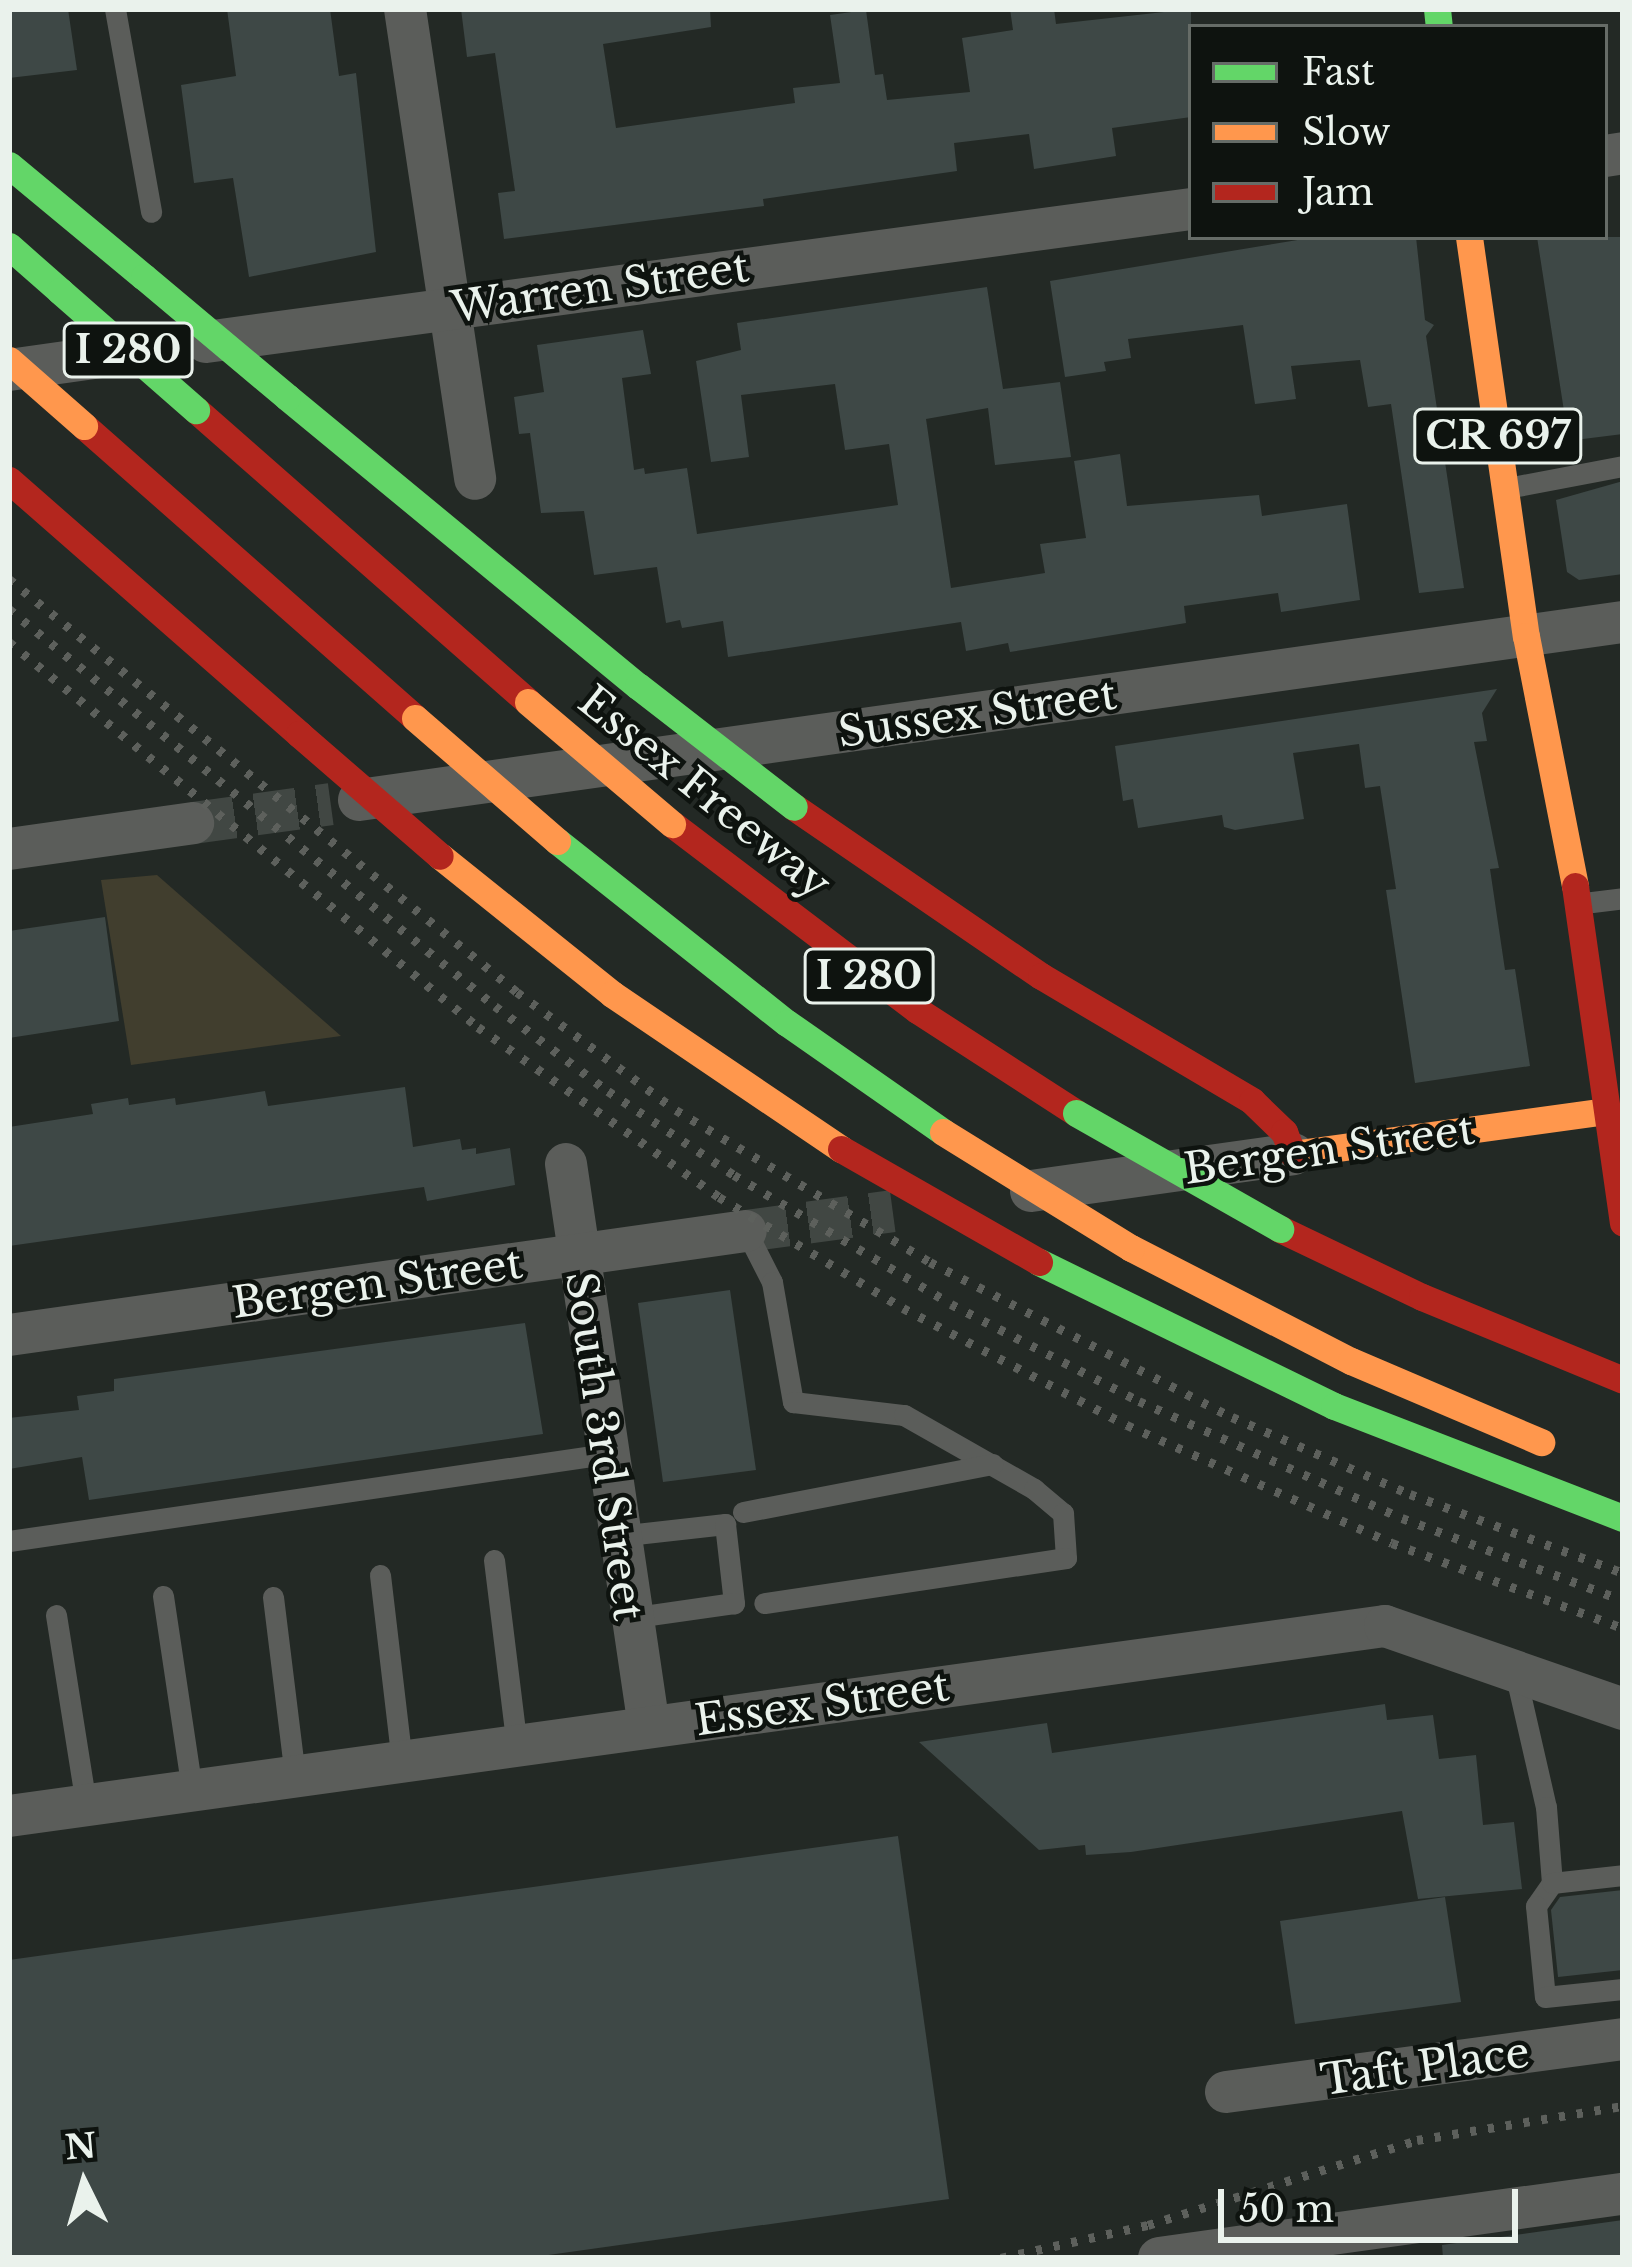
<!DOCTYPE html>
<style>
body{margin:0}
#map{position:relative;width:1632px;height:2267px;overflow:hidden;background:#232925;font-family:"Libre Baskerville",serif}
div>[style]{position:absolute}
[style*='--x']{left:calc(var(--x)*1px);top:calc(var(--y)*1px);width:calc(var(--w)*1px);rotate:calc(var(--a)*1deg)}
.green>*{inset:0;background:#413e2e}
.building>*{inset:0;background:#3e4846}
.street-tunnel>*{height:42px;margin-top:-21px;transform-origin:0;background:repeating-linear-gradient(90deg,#414743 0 42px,transparent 0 63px)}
.lane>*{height:21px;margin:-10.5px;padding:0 10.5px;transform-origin:10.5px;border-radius:10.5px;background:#5b5d5a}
.street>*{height:42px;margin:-21px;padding:0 21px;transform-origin:21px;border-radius:21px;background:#5b5d5a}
.fast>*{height:27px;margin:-13.5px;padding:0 13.5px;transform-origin:13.5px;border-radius:13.5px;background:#63d668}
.slow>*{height:27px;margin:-13.5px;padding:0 13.5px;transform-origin:13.5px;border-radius:13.5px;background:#ff974d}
.jam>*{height:27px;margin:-13.5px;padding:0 13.5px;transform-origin:13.5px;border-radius:13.5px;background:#b3261e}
.rail>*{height:9px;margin-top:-4.5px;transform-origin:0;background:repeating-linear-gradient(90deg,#5d605c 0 6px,transparent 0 18px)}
.fast-bridge>*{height:27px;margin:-13.5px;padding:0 13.5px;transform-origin:13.5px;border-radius:13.5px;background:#63d668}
.slow-bridge>*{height:27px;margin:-13.5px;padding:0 13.5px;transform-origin:13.5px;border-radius:13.5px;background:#ff974d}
.jam-bridge>*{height:27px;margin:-13.5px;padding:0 13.5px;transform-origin:13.5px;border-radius:13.5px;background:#b3261e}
span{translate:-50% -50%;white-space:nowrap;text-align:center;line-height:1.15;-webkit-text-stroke:9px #0e130f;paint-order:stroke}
.shield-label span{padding:3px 9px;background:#0e130f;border:3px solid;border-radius:9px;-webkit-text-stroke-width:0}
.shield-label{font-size:39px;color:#eaf2ec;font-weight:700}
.street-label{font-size:42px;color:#eaf2ec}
.frame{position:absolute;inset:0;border:12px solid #eaf2ec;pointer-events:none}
.legend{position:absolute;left:1188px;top:24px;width:420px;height:216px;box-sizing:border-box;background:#0e130f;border:3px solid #666c67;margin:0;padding:15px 21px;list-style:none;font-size:36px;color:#eaf2ec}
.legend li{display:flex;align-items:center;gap:24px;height:60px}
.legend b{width:60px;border:3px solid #666c67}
.north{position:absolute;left:24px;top:2123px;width:120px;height:120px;-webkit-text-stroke:9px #0e130f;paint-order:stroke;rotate:355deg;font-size:33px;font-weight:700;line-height:48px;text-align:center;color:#eaf2ec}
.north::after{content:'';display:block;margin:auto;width:42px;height:54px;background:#eaf2ec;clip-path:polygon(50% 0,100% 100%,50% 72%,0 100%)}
.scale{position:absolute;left:1218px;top:2189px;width:300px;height:54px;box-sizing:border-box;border:6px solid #eaf2ec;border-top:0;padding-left:15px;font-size:36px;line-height:42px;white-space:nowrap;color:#eaf2ec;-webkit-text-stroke:9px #0e130f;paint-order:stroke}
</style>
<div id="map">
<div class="green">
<i style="clip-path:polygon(157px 875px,341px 1036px,131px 1065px,101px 880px)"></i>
</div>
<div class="building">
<i style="clip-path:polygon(9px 9px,68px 9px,77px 70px,9px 78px)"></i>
<i style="clip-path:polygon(227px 9px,330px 9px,339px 76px,356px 73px,376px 252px,249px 277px,233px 178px,194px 183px,181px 85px,236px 76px)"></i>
<i style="clip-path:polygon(461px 9px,710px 9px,711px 27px,603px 44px,616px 128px,795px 103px,793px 88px,840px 83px,830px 15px,866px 10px,875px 75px,883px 74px,887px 100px,970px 92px,962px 38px,1013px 30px,1010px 9px,1054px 9px,1056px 24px,1191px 9px,1191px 117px,1112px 128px,1116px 156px,1034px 169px,1029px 134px,954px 143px,957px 171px,763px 199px,764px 206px,504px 239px,498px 193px,515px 191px,495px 53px,467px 57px)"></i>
<i style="clip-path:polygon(1316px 237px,1416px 237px,1425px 320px,1434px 325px,1426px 336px,1464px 588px,1419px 593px,1391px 404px,1368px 407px,1360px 360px,1291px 366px,1296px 399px,1255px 404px,1243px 325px,1128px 339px,1131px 358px,1104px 362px,1106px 371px,1065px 377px,1050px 281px)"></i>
<i style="clip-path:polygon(1537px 237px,1623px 237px,1623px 434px,1551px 443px,1548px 413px,1564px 411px)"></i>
<i style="clip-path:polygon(987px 287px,1003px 389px,1060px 382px,1071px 457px,995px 465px,988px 408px,926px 419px,951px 588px,1045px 573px,1040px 544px,1086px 538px,1074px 461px,1120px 454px,1127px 506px,1259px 495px,1262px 516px,1347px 504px,1360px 600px,1281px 612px,1278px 593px,1184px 606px,1186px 623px,1010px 652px,1008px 643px,966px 651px,961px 622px,728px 657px,723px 621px,682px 628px,680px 620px,666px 623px,657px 567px,594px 575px,584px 511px,541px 513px,530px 433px,519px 434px,514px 397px,544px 392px,537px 345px,643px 330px,651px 374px,622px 378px,634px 470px,644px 468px,645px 474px,687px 468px,697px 534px,898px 505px,889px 444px,845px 450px,835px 384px,741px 395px,749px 457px,711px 462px,696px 361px,741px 350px,737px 323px)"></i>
<i style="clip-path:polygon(1623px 481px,1623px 574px,1579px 580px,1567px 572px,1556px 500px)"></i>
<i style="clip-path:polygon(1497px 689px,1482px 713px,1487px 741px,1474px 742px,1499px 868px,1490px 869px,1505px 970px,1515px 969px,1530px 1066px,1415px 1083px,1386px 890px,1396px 889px,1380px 786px,1365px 788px,1359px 744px,1293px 753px,1304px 819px,1235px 830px,1224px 827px,1222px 815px,1138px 828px,1133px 799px,1123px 801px,1115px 746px)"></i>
<i style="clip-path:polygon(105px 917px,119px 1021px,9px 1038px,9px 931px)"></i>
<i style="clip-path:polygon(405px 1087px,413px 1147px,460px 1139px,462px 1150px,476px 1148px,476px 1154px,510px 1148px,515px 1185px,427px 1201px,424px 1187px,9px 1246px,9px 1127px,93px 1114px,91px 1104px,128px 1098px,129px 1105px,175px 1098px,176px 1105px,265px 1091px,268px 1106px)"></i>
<i style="clip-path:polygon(730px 1290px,756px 1470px,663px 1482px,638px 1303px)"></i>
<i style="clip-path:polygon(525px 1323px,543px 1434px,89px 1500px,82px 1457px,9px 1469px,9px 1418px,79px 1410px,77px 1396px,114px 1391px,114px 1379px)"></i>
<i style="clip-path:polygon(1385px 1704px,1387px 1720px,1433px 1715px,1439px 1759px,1476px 1755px,1483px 1825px,1514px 1822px,1522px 1889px,1418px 1899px,1402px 1811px,1131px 1852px,1086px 1855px,1085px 1845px,1039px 1850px,919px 1742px,1047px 1723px,1052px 1753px)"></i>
<i style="clip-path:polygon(898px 1836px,949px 2199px,527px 2258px,9px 2258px,9px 1960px)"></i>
<i style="clip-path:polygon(1623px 1890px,1623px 1970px,1558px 1977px,1551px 1910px,1560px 1897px)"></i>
<i style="clip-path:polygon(1445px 1897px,1461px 2002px,1295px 2024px,1280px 1921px)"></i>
<i style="clip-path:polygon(1623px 2220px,1623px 2258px,1443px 2258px,1442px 2245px)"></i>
</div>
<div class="street-tunnel">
<i style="--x:193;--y:823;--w:139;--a:-7.8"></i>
<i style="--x:746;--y:1231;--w:148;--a:-7.7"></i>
</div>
<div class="lane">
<i style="--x:115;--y:9;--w:206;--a:79.9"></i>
<i style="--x:1512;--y:487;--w:113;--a:-10.7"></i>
<i style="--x:1584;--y:903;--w:39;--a:-7"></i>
<i style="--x:746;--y:1231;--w:57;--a:63"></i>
<i style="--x:772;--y:1282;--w:122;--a:80.1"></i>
<i style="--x:793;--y:1402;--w:112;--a:6.7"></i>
<i style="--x:904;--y:1415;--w:150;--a:29.6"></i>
<i style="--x:1034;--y:1489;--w:38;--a:40"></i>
<i style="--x:1063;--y:1513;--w:45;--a:86.2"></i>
<i style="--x:1066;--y:1558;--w:305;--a:171.5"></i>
<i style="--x:743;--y:1512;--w:254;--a:-10.9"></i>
<i style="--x:618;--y:1536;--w:108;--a:-6.4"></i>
<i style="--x:725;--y:1524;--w:80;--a:83.5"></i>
<i style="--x:734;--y:1603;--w:105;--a:171.8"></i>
<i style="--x:9;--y:1541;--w:602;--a:-8.3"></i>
<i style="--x:494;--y:1560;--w:187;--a:83"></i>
<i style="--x:380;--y:1575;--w:188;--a:83.3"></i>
<i style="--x:163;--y:1596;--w:197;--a:81.5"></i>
<i style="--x:273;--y:1597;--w:180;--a:83"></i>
<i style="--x:56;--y:1615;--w:192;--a:81"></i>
<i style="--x:1515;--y:1672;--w:139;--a:77.1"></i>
<i style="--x:1546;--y:1807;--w:76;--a:85.5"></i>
<i style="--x:1552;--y:1883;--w:28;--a:125"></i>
<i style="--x:1536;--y:1906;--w:91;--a:84.4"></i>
<i style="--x:1545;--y:1997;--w:78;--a:-5.9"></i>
<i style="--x:1552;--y:1883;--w:71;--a:-6.4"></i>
</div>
<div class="street">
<i style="--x:405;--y:9;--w:475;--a:81.5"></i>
<i style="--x:1605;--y:156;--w:18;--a:-9"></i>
<i style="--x:206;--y:342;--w:994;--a:-7.69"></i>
<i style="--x:9;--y:370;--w:136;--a:-8"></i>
<i style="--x:359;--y:800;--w:1276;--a:-8.02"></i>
<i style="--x:9;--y:849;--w:186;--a:-8"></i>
<i style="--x:566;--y:1164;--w:569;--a:81.61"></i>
<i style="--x:1031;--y:1191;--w:265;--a:-8"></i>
<i style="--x:9;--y:1335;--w:744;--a:-8.03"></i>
<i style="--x:9;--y:1816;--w:1389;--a:-7.86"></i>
<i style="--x:1385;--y:1626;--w:252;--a:19.2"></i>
<i style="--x:1226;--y:2092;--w:401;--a:-7.6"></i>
<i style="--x:1159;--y:2258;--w:468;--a:-7.9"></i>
</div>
<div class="fast">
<i style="--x:1437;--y:9;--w:18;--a:84"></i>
<i style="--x:9;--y:165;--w:175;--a:39.7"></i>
<i style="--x:9;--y:246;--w:68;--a:41.4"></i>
<i style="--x:287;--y:397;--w:455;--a:39.5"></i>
<i style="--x:557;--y:841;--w:293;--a:38.4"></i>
<i style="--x:787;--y:1023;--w:190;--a:34.9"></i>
<i style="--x:1039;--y:1262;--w:328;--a:26"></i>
<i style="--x:1334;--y:1406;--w:310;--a:21.2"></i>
</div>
<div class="slow">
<i style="--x:1469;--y:237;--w:403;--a:81.9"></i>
<i style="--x:1526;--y:636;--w:255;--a:78.9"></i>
<i style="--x:440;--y:856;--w:221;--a:38.7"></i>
<i style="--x:612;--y:994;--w:277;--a:34.1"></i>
<i style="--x:1293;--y:1154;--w:317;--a:-7.8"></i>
<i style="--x:1131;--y:1248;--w:247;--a:27.2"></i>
<i style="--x:1351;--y:1361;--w:207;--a:23.1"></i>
</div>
<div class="jam">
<i style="--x:196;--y:410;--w:442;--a:41.3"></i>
<i style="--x:84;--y:426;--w:441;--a:41.4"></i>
<i style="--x:9;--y:480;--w:386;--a:41.2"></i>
<i style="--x:794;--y:807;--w:299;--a:34.4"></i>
<i style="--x:1041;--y:976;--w:245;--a:30.6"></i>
<i style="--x:1252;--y:1101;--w:45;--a:44.1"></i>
<i style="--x:1284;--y:1132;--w:24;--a:68"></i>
<i style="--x:672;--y:824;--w:308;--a:37.2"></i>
<i style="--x:917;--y:1010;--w:189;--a:32.9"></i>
<i style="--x:1575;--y:886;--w:340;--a:81.9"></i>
<i style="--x:1280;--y:1229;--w:157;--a:25.6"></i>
<i style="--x:1422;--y:1297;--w:217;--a:22.4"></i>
</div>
<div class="rail">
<i style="--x:9;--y:579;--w:655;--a:39.11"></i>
<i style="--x:517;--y:992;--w:198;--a:36.6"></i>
<i style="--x:676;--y:1110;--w:296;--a:30.9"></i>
<i style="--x:930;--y:1262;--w:339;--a:27.2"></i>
<i style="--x:1232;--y:1417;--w:194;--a:23.4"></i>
<i style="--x:1410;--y:1494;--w:227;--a:20.3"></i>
<i style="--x:9;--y:609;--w:628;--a:39.24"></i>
<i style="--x:495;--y:1006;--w:141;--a:37"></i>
<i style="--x:608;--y:1091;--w:151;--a:33.7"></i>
<i style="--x:734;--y:1175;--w:252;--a:30.7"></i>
<i style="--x:951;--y:1304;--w:212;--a:27.3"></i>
<i style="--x:1139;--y:1401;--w:288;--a:24"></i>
<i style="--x:1402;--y:1518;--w:236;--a:20.4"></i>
<i style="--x:9;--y:642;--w:607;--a:39.38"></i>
<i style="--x:478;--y:1027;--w:295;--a:35.2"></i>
<i style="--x:719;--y:1197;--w:215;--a:31.1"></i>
<i style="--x:903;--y:1308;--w:253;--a:27.6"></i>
<i style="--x:1127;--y:1425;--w:290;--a:24"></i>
<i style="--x:1392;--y:1543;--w:246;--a:20.2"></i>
<i style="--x:1001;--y:2258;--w:151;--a:-12.7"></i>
<i style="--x:1148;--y:2225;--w:282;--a:-17.5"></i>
<i style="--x:1417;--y:2140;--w:209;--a:-9.4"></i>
</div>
<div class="fast-bridge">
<i style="--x:144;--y:277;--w:187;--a:40"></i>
<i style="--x:60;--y:291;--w:181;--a:41.2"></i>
<i style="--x:638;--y:686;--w:197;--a:37.8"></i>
<i style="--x:1076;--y:1113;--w:235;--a:29.6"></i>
</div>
<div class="slow-bridge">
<i style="--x:9;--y:360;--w:100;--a:41.3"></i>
<i style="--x:528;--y:702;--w:189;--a:40.3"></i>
<i style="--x:415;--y:718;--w:188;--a:40.9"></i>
<i style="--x:943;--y:1132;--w:221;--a:31.7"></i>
</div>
<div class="jam-bridge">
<i style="--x:299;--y:734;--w:186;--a:40.9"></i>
<i style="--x:841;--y:1149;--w:228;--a:29.7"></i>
</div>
<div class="shield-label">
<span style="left:128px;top:350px">I 280</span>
<span style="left:1498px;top:436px">CR 697</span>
<span style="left:869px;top:976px">I 280</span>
</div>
<div class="street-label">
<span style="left:600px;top:287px;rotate:-8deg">Warren Street</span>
<span style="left:977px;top:713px;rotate:-8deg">Sussex Street</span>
<span style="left:705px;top:792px;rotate:39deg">Essex Freeway</span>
<span style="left:1329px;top:1149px;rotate:-8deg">Bergen Street</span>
<span style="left:377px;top:1283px;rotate:-8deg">Bergen Street</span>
<span style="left:605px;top:1446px;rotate:82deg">South 3rd Street</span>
<span style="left:822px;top:1703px;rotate:-8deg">Essex Street</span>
<span style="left:1425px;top:2066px;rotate:-8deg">Taft Place</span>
</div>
<div class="frame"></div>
<ul class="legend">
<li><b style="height:15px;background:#63d668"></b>Fast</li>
<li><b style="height:15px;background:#ff974d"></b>Slow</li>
<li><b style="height:15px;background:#b3261e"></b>Jam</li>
</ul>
<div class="north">N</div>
<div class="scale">50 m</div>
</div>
